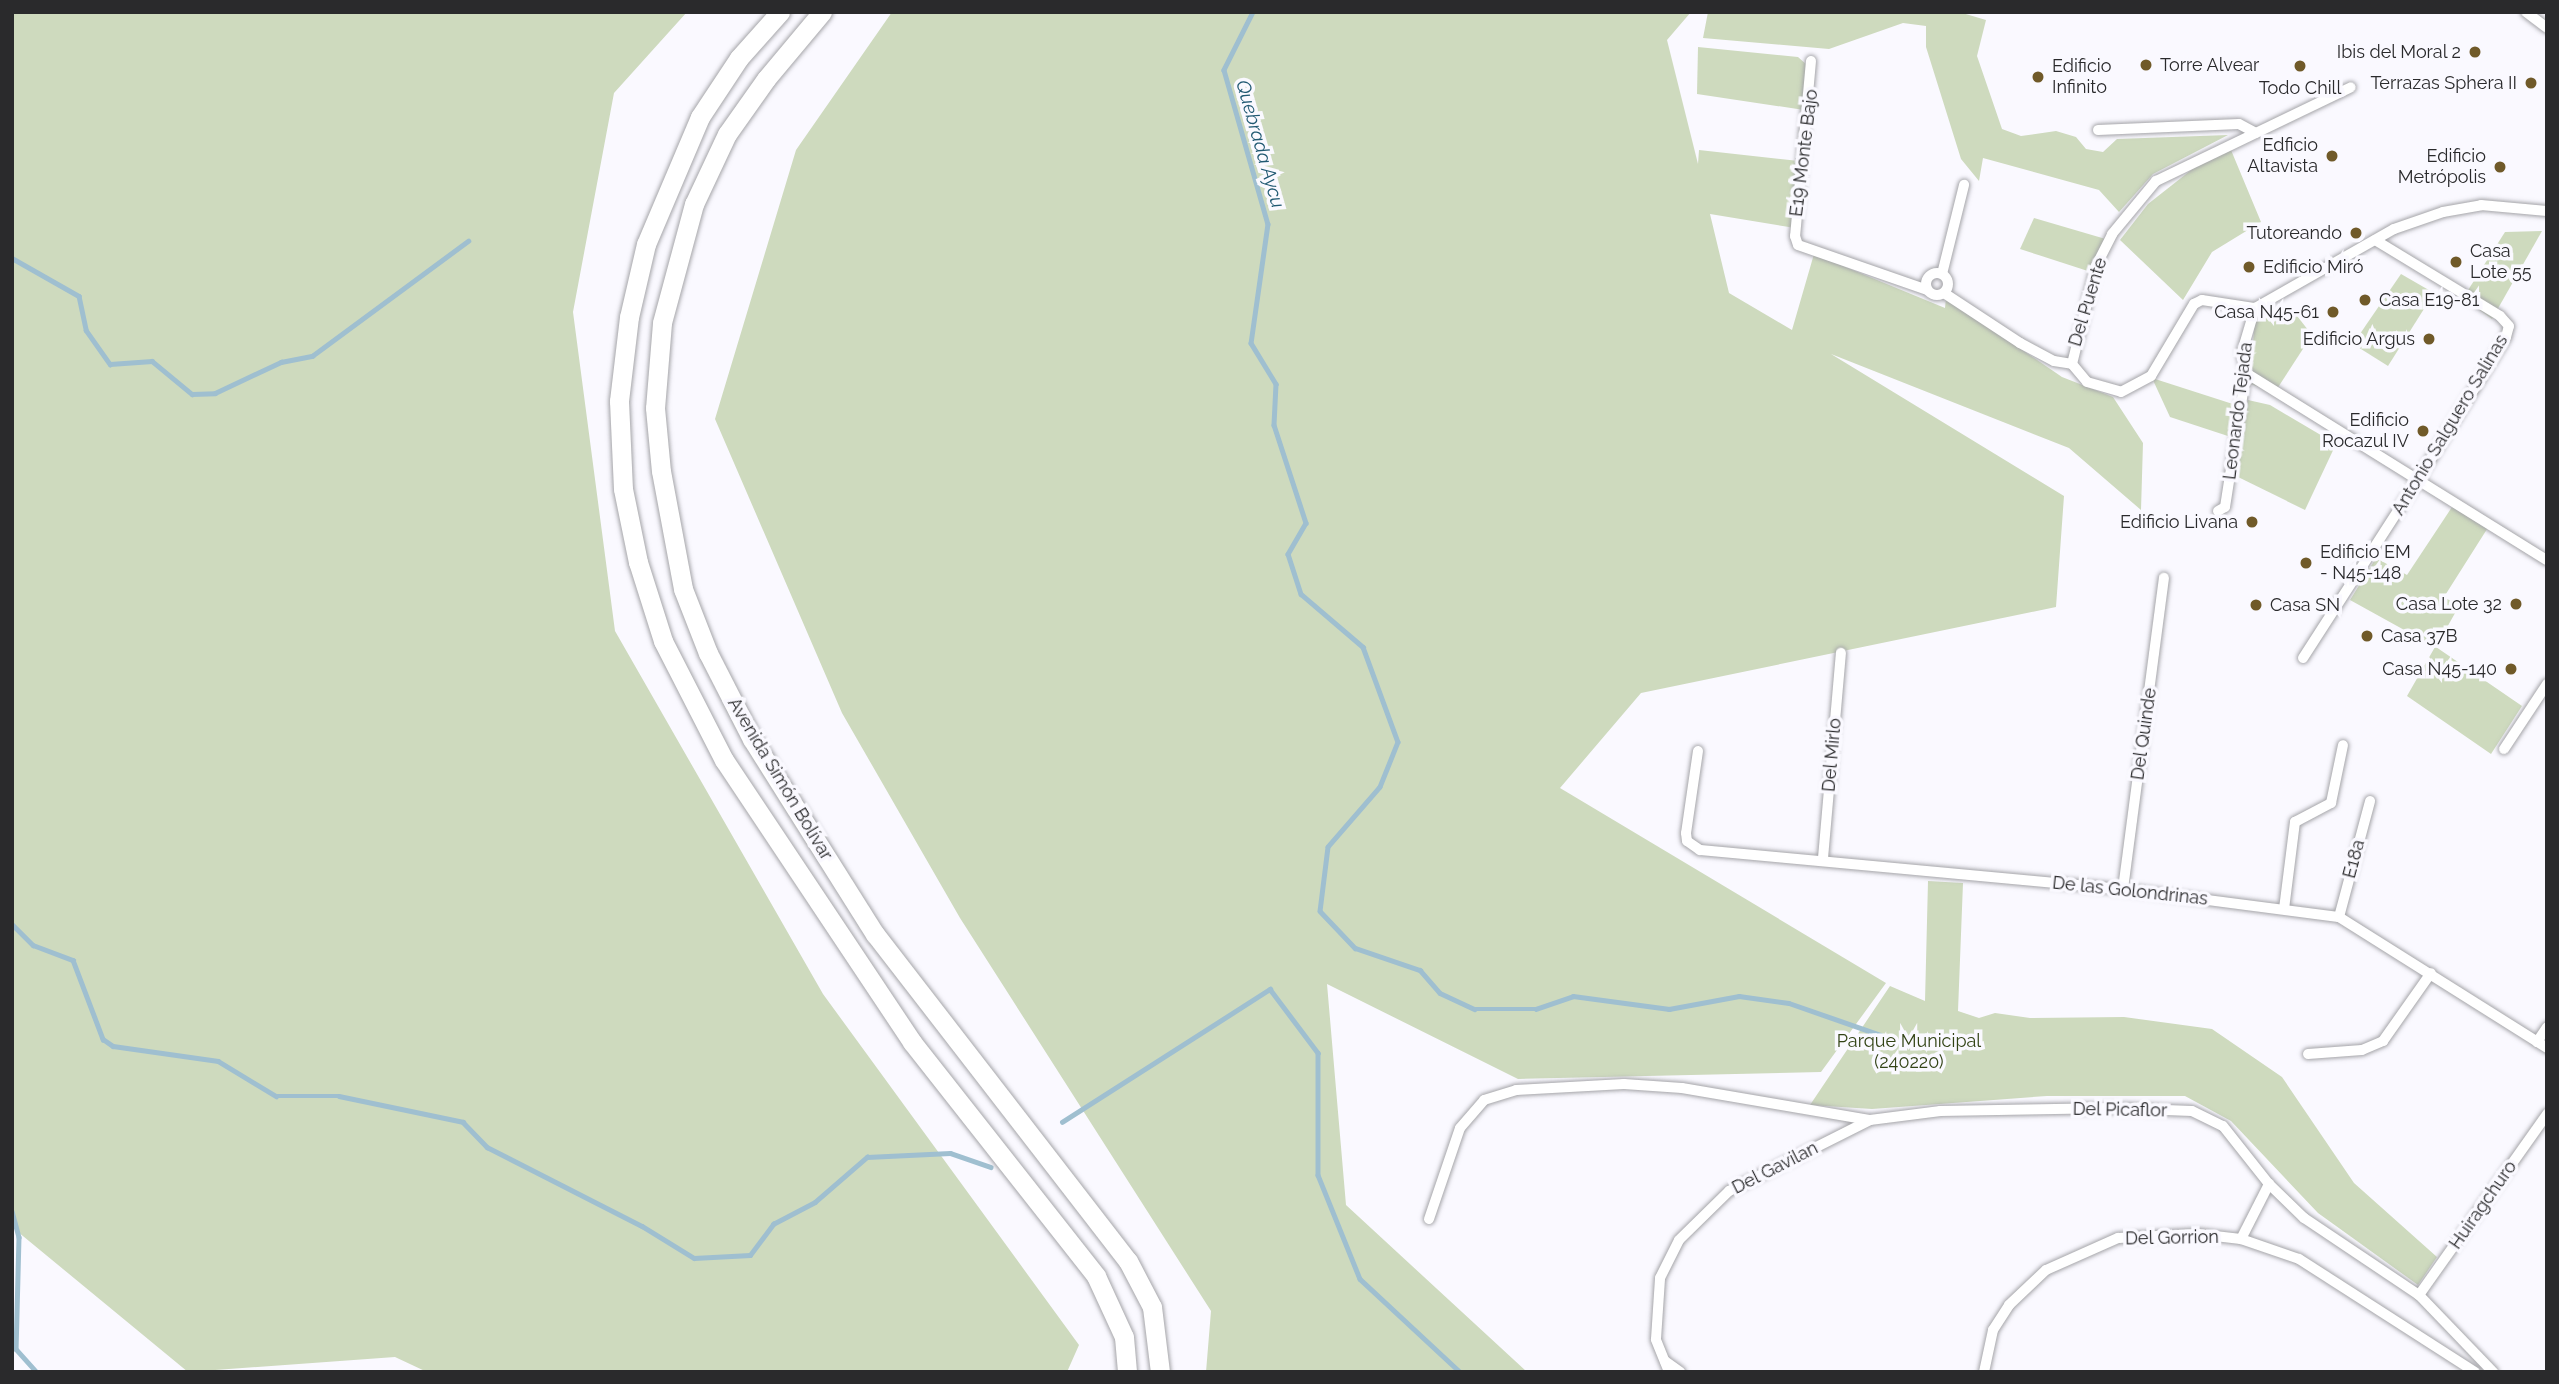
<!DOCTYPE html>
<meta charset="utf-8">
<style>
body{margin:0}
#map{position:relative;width:2559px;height:1384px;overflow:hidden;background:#faf9ff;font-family:Raleway,sans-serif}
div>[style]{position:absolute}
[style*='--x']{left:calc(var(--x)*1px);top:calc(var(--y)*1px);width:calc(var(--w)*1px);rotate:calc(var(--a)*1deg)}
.green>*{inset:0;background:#cedabe}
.stream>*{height:4.5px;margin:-2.25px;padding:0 2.25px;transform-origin:2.25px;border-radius:2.25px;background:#9fbfd0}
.roads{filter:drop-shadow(0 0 2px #a5a5a9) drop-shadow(0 0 2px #a5a5a9)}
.street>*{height:10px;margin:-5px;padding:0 5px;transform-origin:5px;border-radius:5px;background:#fff}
.street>.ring{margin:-5px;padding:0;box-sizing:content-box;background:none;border:10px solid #fff;border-radius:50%}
.highway>*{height:19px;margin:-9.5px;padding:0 9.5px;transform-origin:9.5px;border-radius:9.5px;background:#fff}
.dots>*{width:19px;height:19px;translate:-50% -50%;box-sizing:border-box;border:4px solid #faf9ff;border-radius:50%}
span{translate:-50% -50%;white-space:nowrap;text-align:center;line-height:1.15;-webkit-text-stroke:7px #faf9ff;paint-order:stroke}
.poi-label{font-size:18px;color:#2a2a2c}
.right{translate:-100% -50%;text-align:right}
.left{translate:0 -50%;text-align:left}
.street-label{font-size:18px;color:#2a2a2c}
.park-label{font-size:18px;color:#324315}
.water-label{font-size:19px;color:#205972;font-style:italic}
.frame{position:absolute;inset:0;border:14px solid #2a2a2c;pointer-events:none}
</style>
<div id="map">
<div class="green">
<i style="clip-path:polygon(12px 12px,687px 12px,614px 93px,573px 312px,615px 631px,823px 994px,1079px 1345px,1067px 1372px,427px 1372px,395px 1357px,188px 1372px,12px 1227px)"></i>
<i style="clip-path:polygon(892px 12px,1691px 12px,1667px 40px,1698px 164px,1699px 150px,1799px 161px,1795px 228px,1710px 214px,1729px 293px,1792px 330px,1814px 254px,1945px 308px,1946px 298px,2062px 377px,2113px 397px,2143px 443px,2141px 510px,2069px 448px,1831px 354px,2064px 496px,2056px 607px,1641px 693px,1560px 788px,1886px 983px,1821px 1072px,1518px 1079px,1327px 984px,1346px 1205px,1527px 1372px,1206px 1372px,1211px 1311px,960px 918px,842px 713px,715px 419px,796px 150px)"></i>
<i style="clip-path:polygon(1708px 12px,1959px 12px,1986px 20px,1977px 56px,2002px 129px,2021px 136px,2056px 131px,2076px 137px,2086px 149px,2103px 152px,2117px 139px,2228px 135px,2153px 174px,2119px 212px,2099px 190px,1983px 158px,1979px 181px,1961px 159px,1926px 47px,1926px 26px,1903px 23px,1829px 49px,1703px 38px)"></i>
<i style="clip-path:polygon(1698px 47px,1798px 57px,1807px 65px,1804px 110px,1697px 94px)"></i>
<i style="clip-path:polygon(2231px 150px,2261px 222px,2212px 252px,2183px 300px,2120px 240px,2148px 204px,2195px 167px)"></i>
<i style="clip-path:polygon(2034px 218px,2109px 240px,2094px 273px,2020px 249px)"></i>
<i style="clip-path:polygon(2542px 231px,2492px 319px,2463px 298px,2505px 232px)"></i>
<i style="clip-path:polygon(2401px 274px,2434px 293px,2388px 366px,2353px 344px)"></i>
<i style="clip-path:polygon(2290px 307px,2312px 335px,2275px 392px,2250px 384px,2255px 316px)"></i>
<i style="clip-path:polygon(2152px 378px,2239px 406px,2234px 438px,2170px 417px)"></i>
<i style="clip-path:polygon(2248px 400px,2270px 405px,2336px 444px,2305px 510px,2236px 476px)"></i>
<i style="clip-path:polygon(2454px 504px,2489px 526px,2444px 597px,2459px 606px,2436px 647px,2522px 706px,2491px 754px,2407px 696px,2435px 647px,2350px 600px,2376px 558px,2407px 575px)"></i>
<i style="clip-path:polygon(1928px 881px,1963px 883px,1958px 1011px,1979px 1018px,1995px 1013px,2030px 1018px,2124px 1017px,2212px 1029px,2282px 1077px,2354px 1183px,2437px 1257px,2418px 1285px,2318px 1213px,2231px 1121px,2185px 1096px,2047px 1096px,1872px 1109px,1810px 1105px,1890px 986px,1925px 1001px)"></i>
</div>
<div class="stream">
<i style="--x:1253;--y:12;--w:65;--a:116.6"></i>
<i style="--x:1224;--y:70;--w:160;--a:74.1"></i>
<i style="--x:1268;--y:224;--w:120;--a:98.1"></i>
<i style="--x:1251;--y:343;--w:48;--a:58.6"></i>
<i style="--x:1276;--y:384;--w:41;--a:92.8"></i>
<i style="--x:1274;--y:425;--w:103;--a:71.9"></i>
<i style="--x:1306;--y:523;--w:36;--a:120"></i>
<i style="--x:1288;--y:554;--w:42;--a:72"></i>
<i style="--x:1301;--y:594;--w:82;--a:40.5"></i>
<i style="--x:1363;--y:647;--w:101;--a:69.8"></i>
<i style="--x:1398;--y:742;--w:48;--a:111.8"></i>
<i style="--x:1380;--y:787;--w:79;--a:130.9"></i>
<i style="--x:1328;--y:847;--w:64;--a:97.1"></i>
<i style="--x:1320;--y:911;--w:51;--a:46.6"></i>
<i style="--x:1355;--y:948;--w:69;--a:18.7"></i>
<i style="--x:1420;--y:970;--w:30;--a:49"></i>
<i style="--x:1440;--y:993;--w:38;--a:25"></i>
<i style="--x:1474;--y:1009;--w:62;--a:0"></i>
<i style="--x:1536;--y:1009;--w:39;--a:-19"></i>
<i style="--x:1573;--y:996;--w:97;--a:7.7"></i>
<i style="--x:1669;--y:1009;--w:71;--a:-10.5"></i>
<i style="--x:1739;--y:996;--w:50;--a:8"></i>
<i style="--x:1789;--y:1003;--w:97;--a:19.2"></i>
<i style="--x:12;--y:258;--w:77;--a:29.6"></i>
<i style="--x:79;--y:296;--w:35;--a:78"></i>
<i style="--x:86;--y:330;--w:42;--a:54.8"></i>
<i style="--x:110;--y:364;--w:42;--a:-4.1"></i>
<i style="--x:152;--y:361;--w:52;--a:39.5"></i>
<i style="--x:192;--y:394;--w:23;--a:-2"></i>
<i style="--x:215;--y:393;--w:73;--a:-25.2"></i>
<i style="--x:281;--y:362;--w:32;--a:-11"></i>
<i style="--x:312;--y:356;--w:194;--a:-36.4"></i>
<i style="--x:12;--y:924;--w:30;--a:45"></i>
<i style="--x:33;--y:945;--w:43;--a:20.6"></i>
<i style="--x:73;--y:960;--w:85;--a:69.2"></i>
<i style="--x:103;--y:1039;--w:12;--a:35"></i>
<i style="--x:113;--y:1046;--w:106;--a:8.1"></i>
<i style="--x:218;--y:1061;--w:68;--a:31.1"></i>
<i style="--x:276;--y:1096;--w:63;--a:0"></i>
<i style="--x:339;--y:1096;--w:127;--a:11.8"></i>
<i style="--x:463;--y:1122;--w:35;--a:46"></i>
<i style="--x:487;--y:1147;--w:174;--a:27"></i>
<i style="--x:642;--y:1226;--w:61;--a:31.6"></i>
<i style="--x:694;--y:1258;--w:56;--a:-3.1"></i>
<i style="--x:750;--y:1255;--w:39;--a:-53"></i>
<i style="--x:773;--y:1224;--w:47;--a:-27.6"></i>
<i style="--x:815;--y:1202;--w:69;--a:-40.9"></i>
<i style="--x:867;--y:1157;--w:83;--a:-2.8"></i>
<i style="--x:950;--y:1153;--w:43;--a:18.9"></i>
<i style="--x:1062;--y:1122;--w:247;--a:-32.6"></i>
<i style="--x:1270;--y:989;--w:80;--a:53.1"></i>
<i style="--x:1318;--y:1053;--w:122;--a:90"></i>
<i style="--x:1318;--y:1175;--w:112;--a:68"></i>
<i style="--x:1360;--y:1279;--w:137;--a:42.9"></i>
<i style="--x:12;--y:1211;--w:27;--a:75"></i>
<i style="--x:19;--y:1237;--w:112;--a:91.5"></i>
<i style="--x:16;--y:1349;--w:31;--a:48"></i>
</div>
<div class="roads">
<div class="street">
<i style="--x:2526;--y:12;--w:26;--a:37"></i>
<i style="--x:1811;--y:61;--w:176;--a:95.2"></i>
<i style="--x:1795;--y:236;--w:9;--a:72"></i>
<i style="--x:1798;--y:245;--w:137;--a:19.2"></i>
<i style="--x:2098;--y:130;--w:141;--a:-2.4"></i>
<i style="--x:2239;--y:124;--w:19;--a:28"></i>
<i class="ring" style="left:1926px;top:273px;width:12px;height:12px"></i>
<i style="--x:1942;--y:274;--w:92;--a:-76.1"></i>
<i style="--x:1944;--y:293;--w:91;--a:33.3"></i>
<i style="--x:2020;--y:343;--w:38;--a:28"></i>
<i style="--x:2054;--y:361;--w:18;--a:9"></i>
<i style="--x:2072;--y:364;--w:23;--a:50"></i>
<i style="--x:2087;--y:382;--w:35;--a:16"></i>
<i style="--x:2121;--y:392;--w:34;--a:-28"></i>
<i style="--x:2151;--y:376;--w:84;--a:-59.2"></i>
<i style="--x:2194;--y:304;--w:9;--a:-27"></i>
<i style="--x:2202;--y:300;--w:54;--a:8.6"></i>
<i style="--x:2255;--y:308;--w:160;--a:-29.6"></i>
<i style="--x:2394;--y:229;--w:52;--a:-19.1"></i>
<i style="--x:2443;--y:212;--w:39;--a:-10"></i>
<i style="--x:2481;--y:205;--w:66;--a:5.2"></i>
<i style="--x:2072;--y:364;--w:101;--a:-76.2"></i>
<i style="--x:2096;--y:266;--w:36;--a:-63"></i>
<i style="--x:2112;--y:234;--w:69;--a:-50.3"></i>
<i style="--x:2156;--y:181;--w:216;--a:-25.7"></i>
<i style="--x:2246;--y:373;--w:354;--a:31.9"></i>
<i style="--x:2218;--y:511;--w:8;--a:-30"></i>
<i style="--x:2225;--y:507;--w:136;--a:-81.1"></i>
<i style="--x:2246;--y:373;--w:21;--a:-101"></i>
<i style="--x:2242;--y:352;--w:46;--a:-73.5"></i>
<i style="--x:2303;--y:658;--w:224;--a:-57.2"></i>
<i style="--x:2424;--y:470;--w:156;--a:-58.3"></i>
<i style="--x:2506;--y:337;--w:11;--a:-75"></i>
<i style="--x:2509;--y:326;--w:13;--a:-132"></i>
<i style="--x:2500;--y:316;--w:146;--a:-148.7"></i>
<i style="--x:2504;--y:749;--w:78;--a:-56.5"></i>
<i style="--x:1698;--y:751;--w:83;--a:98.3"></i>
<i style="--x:1686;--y:833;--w:8;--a:83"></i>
<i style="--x:1687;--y:841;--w:16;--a:35"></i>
<i style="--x:1700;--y:850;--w:425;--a:5.3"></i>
<i style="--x:2123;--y:889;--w:218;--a:7.4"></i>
<i style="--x:2339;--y:917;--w:246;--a:32.2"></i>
<i style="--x:1823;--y:858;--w:206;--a:-85"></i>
<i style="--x:2123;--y:889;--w:314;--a:-82.5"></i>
<i style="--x:2284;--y:909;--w:88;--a:-82.8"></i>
<i style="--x:2295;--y:822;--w:41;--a:-27.8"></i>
<i style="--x:2331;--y:803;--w:59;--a:-78.3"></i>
<i style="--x:2339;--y:917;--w:120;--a:-75"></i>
<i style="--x:2537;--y:1042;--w:18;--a:-56"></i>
<i style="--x:2308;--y:1054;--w:54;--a:-4.2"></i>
<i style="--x:2362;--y:1050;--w:23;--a:-23"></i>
<i style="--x:2383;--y:1041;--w:83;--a:-54.8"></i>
<i style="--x:1429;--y:1219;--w:96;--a:-71.2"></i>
<i style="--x:1460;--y:1128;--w:37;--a:-49"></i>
<i style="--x:1484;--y:1100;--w:34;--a:-17"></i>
<i style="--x:1516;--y:1090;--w:108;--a:-3.2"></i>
<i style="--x:1624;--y:1084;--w:58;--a:3.9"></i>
<i style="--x:1682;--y:1088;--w:190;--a:9.7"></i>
<i style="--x:2241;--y:1239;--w:62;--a:-63"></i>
<i style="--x:2419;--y:1295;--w:222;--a:-54.7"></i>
<i style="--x:1665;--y:1361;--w:19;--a:36"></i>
<i style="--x:1669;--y:1372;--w:35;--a:-112"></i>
<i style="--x:1656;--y:1339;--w:61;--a:-86.2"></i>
<i style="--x:1660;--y:1278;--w:42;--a:-63.4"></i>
<i style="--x:1679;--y:1240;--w:70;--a:-44.4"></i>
<i style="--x:1729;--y:1191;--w:158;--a:-26.7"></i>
<i style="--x:1870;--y:1120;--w:71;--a:-7.3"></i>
<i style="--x:1940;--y:1111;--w:173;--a:-1"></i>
<i style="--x:2113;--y:1108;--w:79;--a:2.2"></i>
<i style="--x:2192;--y:1111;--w:34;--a:26"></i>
<i style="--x:2223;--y:1126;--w:74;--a:51.6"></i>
<i style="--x:2269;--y:1184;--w:49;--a:44.2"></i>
<i style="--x:2304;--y:1218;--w:138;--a:33.8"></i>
<i style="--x:2419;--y:1295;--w:107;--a:46.1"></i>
<i style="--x:1984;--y:1372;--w:43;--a:-77.9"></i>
<i style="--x:1993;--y:1330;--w:30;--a:-57"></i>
<i style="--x:2009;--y:1305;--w:51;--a:-43.4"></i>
<i style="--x:2046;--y:1270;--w:79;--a:-24"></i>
<i style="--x:2118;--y:1238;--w:80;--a:-2.9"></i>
<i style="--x:2198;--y:1234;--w:43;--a:6.6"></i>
<i style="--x:2241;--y:1239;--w:61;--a:19"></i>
<i style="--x:2299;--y:1259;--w:209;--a:32.7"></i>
</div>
<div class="highway">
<i style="--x:780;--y:12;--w:62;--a:131.7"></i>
<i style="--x:739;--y:58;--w:71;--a:123.5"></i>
<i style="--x:700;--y:117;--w:138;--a:113"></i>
<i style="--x:646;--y:244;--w:75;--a:103.1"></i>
<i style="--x:629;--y:317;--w:85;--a:96.8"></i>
<i style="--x:619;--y:401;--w:88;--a:87.4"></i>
<i style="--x:623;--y:489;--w:75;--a:78.4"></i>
<i style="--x:638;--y:562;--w:83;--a:72.4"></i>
<i style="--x:663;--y:641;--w:134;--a:62.9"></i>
<i style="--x:724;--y:760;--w:339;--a:56.3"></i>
<i style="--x:912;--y:1042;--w:298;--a:51.8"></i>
<i style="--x:1096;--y:1276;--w:67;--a:65.3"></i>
<i style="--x:1124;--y:1337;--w:35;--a:85"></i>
<i style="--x:822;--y:12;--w:87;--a:129.9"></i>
<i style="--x:766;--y:79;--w:67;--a:125.3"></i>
<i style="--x:727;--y:134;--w:77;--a:115.2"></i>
<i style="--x:694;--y:204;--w:123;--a:105.1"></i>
<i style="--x:662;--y:323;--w:85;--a:94.7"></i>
<i style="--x:655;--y:408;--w:63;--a:84.6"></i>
<i style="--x:661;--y:471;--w:120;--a:79.4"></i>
<i style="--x:683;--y:589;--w:69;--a:68.7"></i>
<i style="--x:708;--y:653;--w:97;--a:62.9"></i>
<i style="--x:752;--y:739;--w:231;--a:57.8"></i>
<i style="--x:875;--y:934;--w:413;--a:52.3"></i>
<i style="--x:1128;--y:1261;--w:52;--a:62.4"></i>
<i style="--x:1152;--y:1307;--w:65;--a:83"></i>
</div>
</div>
<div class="dots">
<i style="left:2475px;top:52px;background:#705a29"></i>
<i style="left:2146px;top:65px;background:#705a29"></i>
<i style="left:2300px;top:66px;background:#705a29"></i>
<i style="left:2038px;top:77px;background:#705a29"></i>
<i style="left:2531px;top:83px;background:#705a29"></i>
<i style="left:2332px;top:156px;background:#705a29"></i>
<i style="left:2500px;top:167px;background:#705a29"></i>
<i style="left:2356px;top:233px;background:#705a29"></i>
<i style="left:2456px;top:262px;background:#705a29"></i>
<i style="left:2249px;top:267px;background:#705a29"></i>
<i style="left:2365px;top:300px;background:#705a29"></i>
<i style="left:2333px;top:312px;background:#705a29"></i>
<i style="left:2429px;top:339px;background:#705a29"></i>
<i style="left:2423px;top:431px;background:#705a29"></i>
<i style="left:2252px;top:522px;background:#705a29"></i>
<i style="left:2306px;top:563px;background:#705a29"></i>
<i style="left:2516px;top:604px;background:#705a29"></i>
<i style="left:2256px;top:605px;background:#705a29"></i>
<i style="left:2367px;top:636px;background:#705a29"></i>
<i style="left:2511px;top:669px;background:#705a29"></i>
</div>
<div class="poi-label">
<span class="right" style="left:2461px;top:52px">Ibis del Moral 2</span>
<span class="left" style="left:2160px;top:65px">Torre Alvear</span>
<span class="left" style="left:2052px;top:77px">Edificio<br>Infinito</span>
<span class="right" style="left:2517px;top:83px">Terrazas Sphera II</span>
<span style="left:2300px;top:88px">Todo Chill</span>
<span class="right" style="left:2318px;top:156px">Edficio<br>Altavista</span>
<span class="right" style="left:2486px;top:167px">Edificio<br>Metrópolis</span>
<span class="right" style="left:2342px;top:233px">Tutoreando</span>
<span class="left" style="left:2470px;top:262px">Casa<br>Lote 55</span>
<span class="left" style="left:2263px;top:267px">Edificio Miró</span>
<span class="left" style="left:2379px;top:300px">Casa E19-81</span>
<span class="right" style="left:2319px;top:312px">Casa N45-61</span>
<span class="right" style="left:2415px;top:339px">Edificio Argus</span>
<span class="right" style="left:2409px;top:431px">Edificio<br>Rocazul IV</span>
<span class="right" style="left:2238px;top:522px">Edificio Livana</span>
<span class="left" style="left:2320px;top:563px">Edificio EM<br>- N45-148</span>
<span class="right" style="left:2502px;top:604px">Casa Lote 32</span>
<span class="left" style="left:2270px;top:605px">Casa SN</span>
<span class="left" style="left:2381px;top:636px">Casa 37B</span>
<span class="right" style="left:2497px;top:669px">Casa N45-140</span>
</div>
<div class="street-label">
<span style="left:1804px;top:153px;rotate:-83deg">E19 Monte Bajo</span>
<span style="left:2088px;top:302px;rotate:-73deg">Del Puente</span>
<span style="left:2238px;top:411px;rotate:-83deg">Leonardo Tejada</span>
<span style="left:2450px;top:425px;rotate:-59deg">Antonio Salguero Salinas</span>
<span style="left:2144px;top:734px;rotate:-82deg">Del Quinde</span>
<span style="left:1832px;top:755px;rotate:-85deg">Del Mirlo</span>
<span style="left:780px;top:779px;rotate:59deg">Avenida Simón Bolívar</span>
<span style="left:2354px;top:859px;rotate:-75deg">E18a</span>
<span style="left:2130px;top:891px;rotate:6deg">De las Golondrinas</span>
<span style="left:2120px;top:1110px;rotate:1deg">Del Picaflor</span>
<span style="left:1775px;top:1168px;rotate:-27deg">Del Gavilan</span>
<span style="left:2483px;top:1205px;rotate:-55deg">Huiragchuro</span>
<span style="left:2172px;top:1238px;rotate:-1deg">Del Gorrion</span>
</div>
<div class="park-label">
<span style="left:1909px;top:1052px">Parque Municipal<br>(240220)</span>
</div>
<div class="water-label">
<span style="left:1260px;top:144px;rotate:74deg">Quebrada Aycu</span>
</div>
<div class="frame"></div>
</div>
